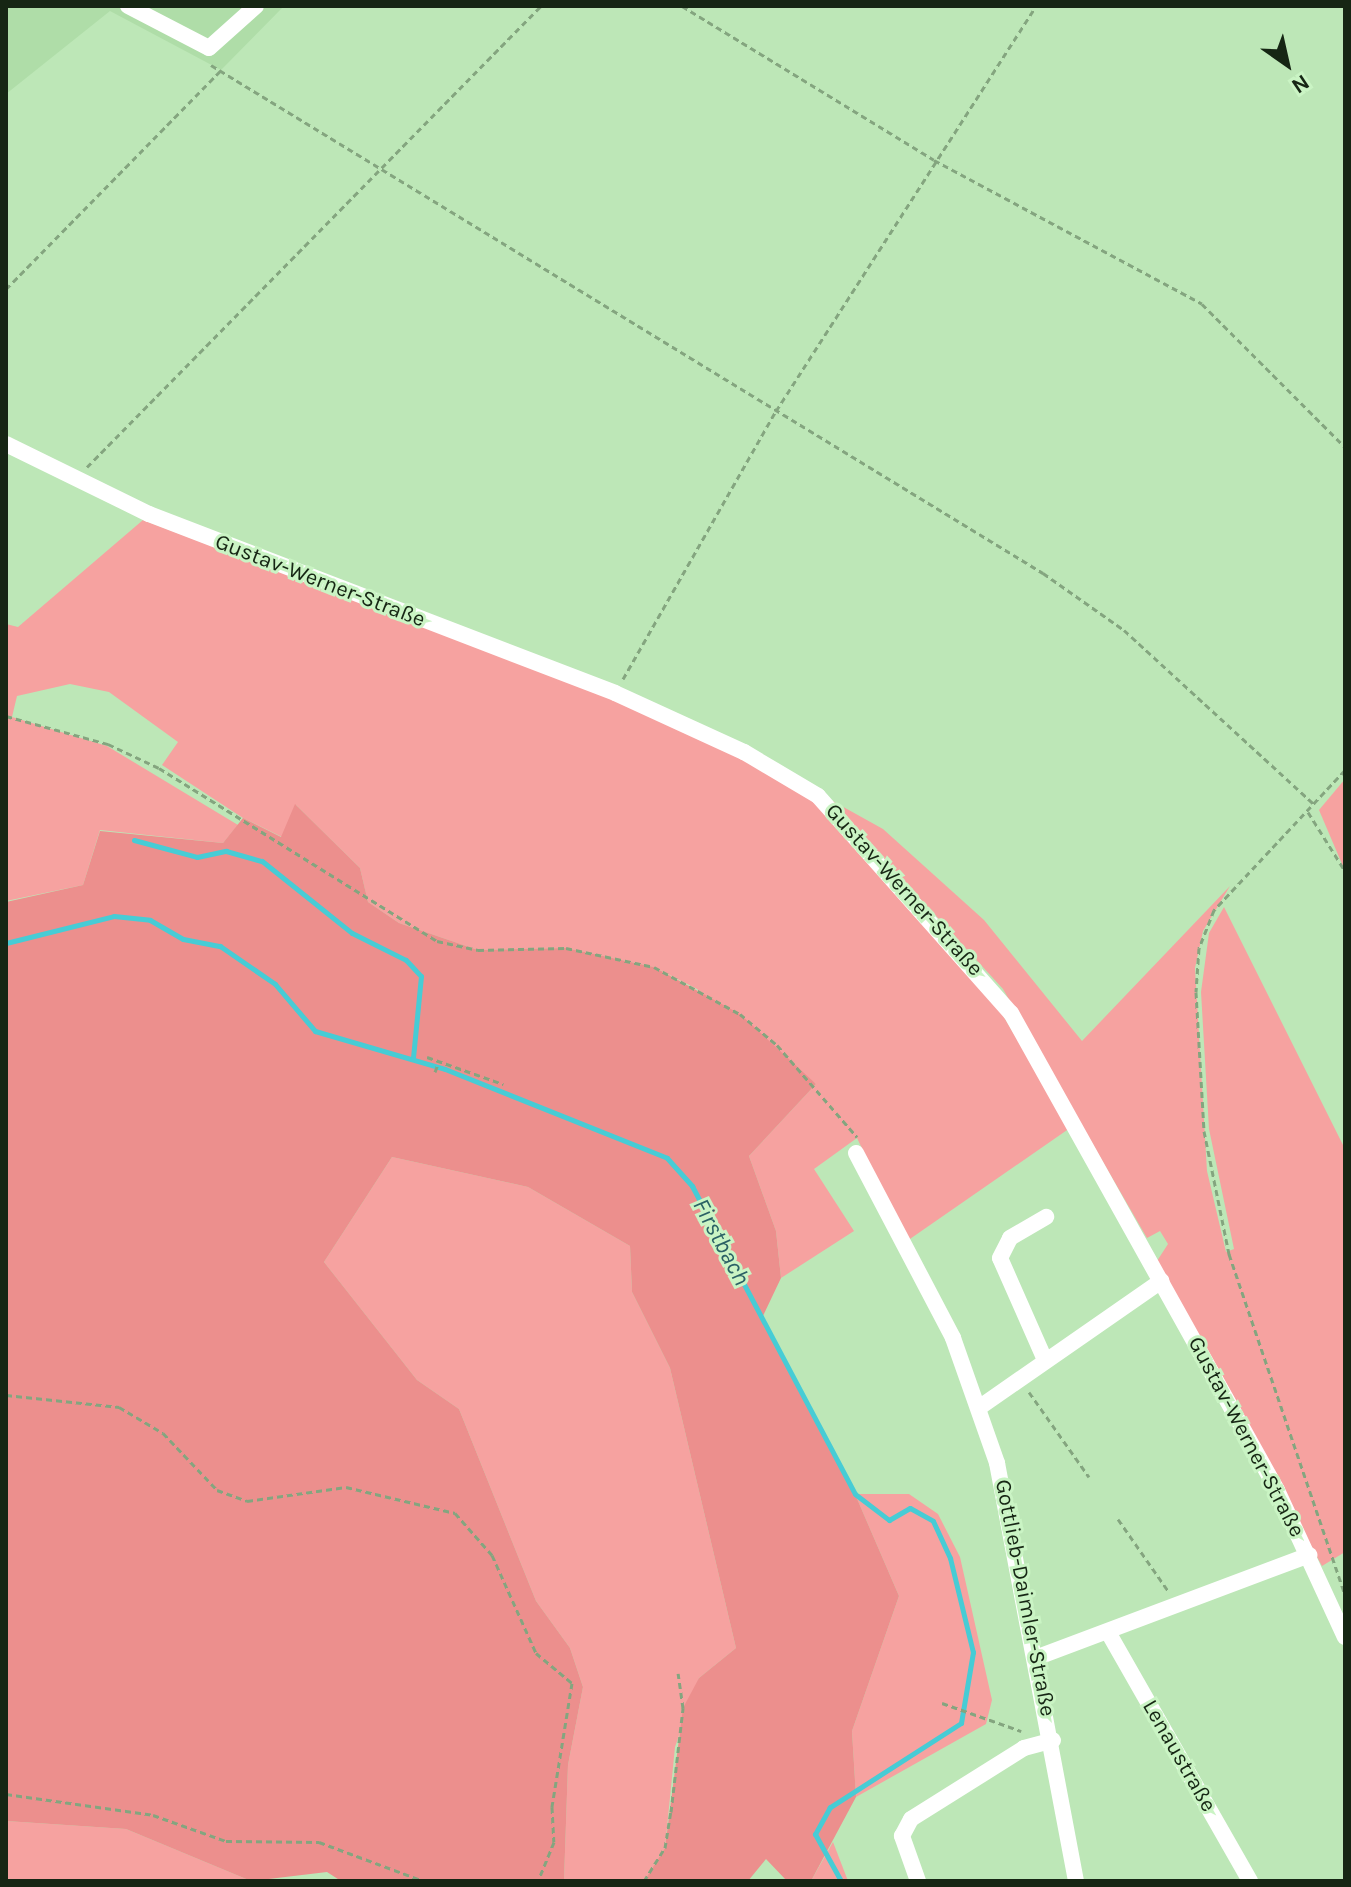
<!DOCTYPE html>
<meta charset="utf-8">
<style>
body{margin:0}
#map{position:relative;width:1351px;height:1887px;overflow:hidden;background:#bde7b7;font-family:Karla,sans-serif}
div>[style]{position:absolute}
[style*='--x']{left:calc(var(--x)*1px);top:calc(var(--y)*1px);width:calc(var(--w)*1px);rotate:calc(var(--a)*1deg)}
.built>*{inset:0;background:#afdda8}
.green>*{inset:0;background:#f6a2a0}
.forest>*{inset:0;background:#ec8f8d}
.stream>*{height:5px;margin:-2.5px;padding:0 2.5px;transform-origin:2.5px;border-radius:2.5px;background:#47ccd5}
.path>*{height:3px;margin-top:-1.5px;transform-origin:0;background:repeating-linear-gradient(90deg,#84a57f 0 6px,transparent 0 10px)}
.minor>*{height:16px;margin:-8px;padding:0 8px;transform-origin:8px;border-radius:8px;background:#fff}
span{translate:-50% -50%;white-space:nowrap;text-align:center;line-height:1.15;-webkit-text-stroke:6px #caf4c4;paint-order:stroke}
.street-label{font-size:22px;color:#162614}
.water-label{font-size:24px;color:#2b6165;font-style:italic}
.frame{position:absolute;inset:0;border:8px solid #162614;pointer-events:none}
.north{position:absolute;left:1247px;top:24px;width:80px;height:80px;-webkit-text-stroke:6px #caf4c4;paint-order:stroke;rotate:146deg;font-size:22px;font-weight:700;line-height:32px;text-align:center;color:#162614}
.north::after{content:'';display:block;margin:auto;width:28px;height:36px;background:#162614;clip-path:polygon(50% 0,100% 100%,50% 72%,0 100%)}
</style>
<div id="map">
<div class="built">
<i style="clip-path:polygon(6px 6px,284px 6px,221px 70px,110px 11px,6px 94px)"></i>
</div>
<div class="green">
<i style="clip-path:polygon(143px 520px,611px 698px,740px 758px,813px 801px,992px 997px,1070px 1128px,907px 1241px,857px 1138px,814px 1169px,854px 1231px,781px 1278px,776px 1231px,749px 1156px,816px 1084px,697px 989px,654px 967px,566px 948px,478px 950px,399px 923px,368px 902px,360px 868px,296px 805px,282px 837px,243px 818px,162px 765px,178px 742px,109px 692px,70px 684px,17px 696px,12px 717px,107px 746px,238px 825px,223px 843px,100px 830px,83px 885px,6px 901px,6px 624px,18px 627px)"></i>
<i style="clip-path:polygon(1345px 779px,1345px 871px,1319px 810px)"></i>
<i style="clip-path:polygon(829px 799px,883px 829px,984px 920px,1082px 1041px,1230px 886px,1203px 931px,1195px 968px,1207px 1171px,1226px 1252px,1234px 1249px,1209px 1129px,1201px 992px,1209px 933px,1224px 907px,1345px 1149px,1345px 1552px,1322px 1566px,1157px 1261px,1168px 1244px,1160px 1231px,1147px 1238px,1003px 989px)"></i>
<i style="clip-path:polygon(392px 1157px,528px 1187px,630px 1246px,632px 1292px,670px 1368px,736px 1648px,699px 1678px,675px 1747px,665px 1848px,644px 1881px,564px 1881px,568px 1765px,583px 1687px,570px 1648px,536px 1601px,459px 1409px,417px 1380px,324px 1262px)"></i>
<i style="clip-path:polygon(855px 1494px,909px 1494px,938px 1514px,960px 1557px,992px 1700px,986px 1724px,856px 1797px,852px 1731px,899px 1596px)"></i>
<i style="clip-path:polygon(6px 1821px,126px 1829px,251px 1881px,6px 1881px)"></i>
<i style="clip-path:polygon(833px 1842px,848px 1881px,811px 1881px)"></i>
</div>
<div class="forest">
<i style="clip-path:polygon(295px 804px,360px 868px,368px 902px,399px 923px,478px 950px,566px 948px,654px 967px,740px 1014px,816px 1084px,749px 1156px,776px 1231px,781px 1278px,761px 1320px,855px 1494px,899px 1596px,852px 1731px,856px 1797px,811px 1881px,786px 1880px,766px 1859px,748px 1881px,644px 1881px,665px 1848px,683px 1708px,699px 1678px,736px 1648px,670px 1368px,632px 1292px,630px 1246px,528px 1187px,392px 1157px,324px 1262px,417px 1380px,459px 1409px,536px 1601px,570px 1648px,583px 1687px,568px 1765px,564px 1881px,341px 1881px,327px 1872px,251px 1881px,126px 1829px,6px 1821px,6px 902px,83px 885px,100px 831px,223px 843px,243px 818px,281px 837px)"></i>
</div>
<div class="stream">
<i style="--x:134;--y:840;--w:65;--a:15.1"></i>
<i style="--x:197;--y:857;--w:30;--a:-12"></i>
<i style="--x:226;--y:851;--w:37;--a:16"></i>
<i style="--x:262;--y:861;--w:115;--a:38.7"></i>
<i style="--x:352;--y:933;--w:60;--a:26.6"></i>
<i style="--x:406;--y:960;--w:22;--a:47"></i>
<i style="--x:421;--y:976;--w:82;--a:95.6"></i>
<i style="--x:6;--y:943;--w:111;--a:-14"></i>
<i style="--x:114;--y:916;--w:36;--a:6"></i>
<i style="--x:150;--y:920;--w:38;--a:30"></i>
<i style="--x:183;--y:939;--w:38;--a:11"></i>
<i style="--x:220;--y:946;--w:67;--a:34.6"></i>
<i style="--x:275;--y:984;--w:62;--a:49.6"></i>
<i style="--x:315;--y:1031;--w:135;--a:16.3"></i>
<i style="--x:445;--y:1069;--w:239;--a:21.8"></i>
<i style="--x:667;--y:1158;--w:38;--a:48"></i>
<i style="--x:692;--y:1186;--w:348;--a:62.1"></i>
<i style="--x:855;--y:1494;--w:43;--a:37.4"></i>
<i style="--x:889;--y:1520;--w:24;--a:-30"></i>
<i style="--x:910;--y:1508;--w:26;--a:29"></i>
<i style="--x:933;--y:1521;--w:41;--a:65.3"></i>
<i style="--x:950;--y:1558;--w:97;--a:76.3"></i>
<i style="--x:973;--y:1652;--w:72;--a:99.6"></i>
<i style="--x:961;--y:1723;--w:156;--a:147.3"></i>
<i style="--x:830;--y:1807;--w:31;--a:119"></i>
<i style="--x:815;--y:1834;--w:54;--a:61"></i>
</div>
<div class="path">
<i style="--x:682;--y:6;--w:295;--a:31.4"></i>
<i style="--x:934;--y:160;--w:304;--a:28.2"></i>
<i style="--x:1202;--y:304;--w:202;--a:45"></i>
<i style="--x:211;--y:65;--w:975;--a:31.41"></i>
<i style="--x:1043;--y:573;--w:99;--a:35.1"></i>
<i style="--x:1124;--y:630;--w:258;--a:42.5"></i>
<i style="--x:6;--y:289;--w:307;--a:-45.5"></i>
<i style="--x:87;--y:467;--w:647;--a:-45.44"></i>
<i style="--x:623;--y:679;--w:309;--a:-60.3"></i>
<i style="--x:776;--y:411;--w:481;--a:-57.3"></i>
<i style="--x:6;--y:716;--w:106;--a:15.4"></i>
<i style="--x:108;--y:744;--w:56;--a:25.2"></i>
<i style="--x:159;--y:768;--w:327;--a:31.9"></i>
<i style="--x:437;--y:941;--w:42;--a:12.4"></i>
<i style="--x:478;--y:950;--w:88;--a:-1.3"></i>
<i style="--x:566;--y:948;--w:90;--a:12.2"></i>
<i style="--x:654;--y:967;--w:98;--a:28.7"></i>
<i style="--x:740;--y:1014;--w:48;--a:40"></i>
<i style="--x:777;--y:1045;--w:122;--a:49"></i>
<i style="--x:1345;--y:770;--w:192;--a:133.1"></i>
<i style="--x:1214;--y:910;--w:41;--a:111.5"></i>
<i style="--x:1199;--y:948;--w:44;--a:93.9"></i>
<i style="--x:1196;--y:992;--w:139;--a:86.7"></i>
<i style="--x:1204;--y:1131;--w:126;--a:78.5"></i>
<i style="--x:1229;--y:1254;--w:360;--a:71.2"></i>
<i style="--x:1308;--y:812;--w:70;--a:57.9"></i>
<i style="--x:427;--y:1057;--w:81;--a:19.6"></i>
<i style="--x:435;--y:1072;--w:12;--a:-70"></i>
<i style="--x:1029;--y:1392;--w:104;--a:54.8"></i>
<i style="--x:6;--y:1395;--w:114;--a:6.1"></i>
<i style="--x:119;--y:1407;--w:51;--a:30.6"></i>
<i style="--x:163;--y:1433;--w:79;--a:46.5"></i>
<i style="--x:217;--y:1490;--w:32;--a:20"></i>
<i style="--x:247;--y:1501;--w:100;--a:-8"></i>
<i style="--x:346;--y:1487;--w:112;--a:13.4"></i>
<i style="--x:455;--y:1513;--w:56;--a:48.6"></i>
<i style="--x:492;--y:1555;--w:107;--a:65.8"></i>
<i style="--x:536;--y:1653;--w:47;--a:39.8"></i>
<i style="--x:572;--y:1683;--w:126;--a:99.2"></i>
<i style="--x:552;--y:1807;--w:35;--a:87"></i>
<i style="--x:554;--y:1842;--w:42;--a:112.3"></i>
<i style="--x:1118;--y:1519;--w:89;--a:55.1"></i>
<i style="--x:942;--y:1703;--w:84;--a:19.5"></i>
<i style="--x:6;--y:1794;--w:148;--a:8.1"></i>
<i style="--x:153;--y:1815;--w:77;--a:19.6"></i>
<i style="--x:226;--y:1841;--w:93;--a:0.6"></i>
<i style="--x:319;--y:1842;--w:112;--a:20.4"></i>
<i style="--x:644;--y:1881;--w:39;--a:-58"></i>
<i style="--x:665;--y:1848;--w:36;--a:-81"></i>
<i style="--x:671;--y:1812;--w:105;--a:-83.4"></i>
<i style="--x:683;--y:1708;--w:35;--a:-98"></i>
</div>
<div class="minor">
<i style="--x:128;--y:6;--w:91;--a:27.4"></i>
<i style="--x:209;--y:48;--w:63;--a:-41.8"></i>
<i style="--x:6;--y:444;--w:159;--a:26.1"></i>
<i style="--x:149;--y:514;--w:499;--a:21"></i>
<i style="--x:615;--y:693;--w:142;--a:24.6"></i>
<i style="--x:744;--y:752;--w:86;--a:30.7"></i>
<i style="--x:818;--y:796;--w:290;--a:48.4"></i>
<i style="--x:1011;--y:1013;--w:546;--a:60.85"></i>
<i style="--x:1277;--y:1490;--w:162;--a:65.2"></i>
<i style="--x:856;--y:1153;--w:209;--a:62.3"></i>
<i style="--x:953;--y:1338;--w:133;--a:70.6"></i>
<i style="--x:997;--y:1463;--w:425;--a:79.3"></i>
<i style="--x:1045;--y:1360;--w:111;--a:-113.8"></i>
<i style="--x:1000;--y:1258;--w:22;--a:-63"></i>
<i style="--x:1010;--y:1238;--w:42;--a:-30.3"></i>
<i style="--x:980;--y:1407;--w:221;--a:-34.8"></i>
<i style="--x:1108;--y:1632;--w:287;--a:60.3"></i>
<i style="--x:1038;--y:1657;--w:290;--a:-20.6"></i>
<i style="--x:918;--y:1881;--w:48;--a:-109.6"></i>
<i style="--x:902;--y:1836;--w:19;--a:-62"></i>
<i style="--x:911;--y:1819;--w:133;--a:-32.1"></i>
<i style="--x:1024;--y:1748;--w:30;--a:-15"></i>
</div>
<div class="street-label">
<span style="left:320px;top:581px;rotate:21deg">Gustav-Werner-Straße</span>
<span style="left:904px;top:890px;rotate:48deg">Gustav-Werner-Straße</span>
<span style="left:1246px;top:1437px;rotate:62deg">Gustav-Werner-Straße</span>
<span style="left:1025px;top:1598px;rotate:79deg">Gottlieb-Daimler-Straße</span>
<span style="left:1179px;top:1756px;rotate:60deg">Lenaustraße</span>
</div>
<div class="water-label">
<span style="left:721px;top:1242px;rotate:62deg">Firstbach</span>
</div>
<div class="frame"></div>
<div class="north">N</div>
</div>
